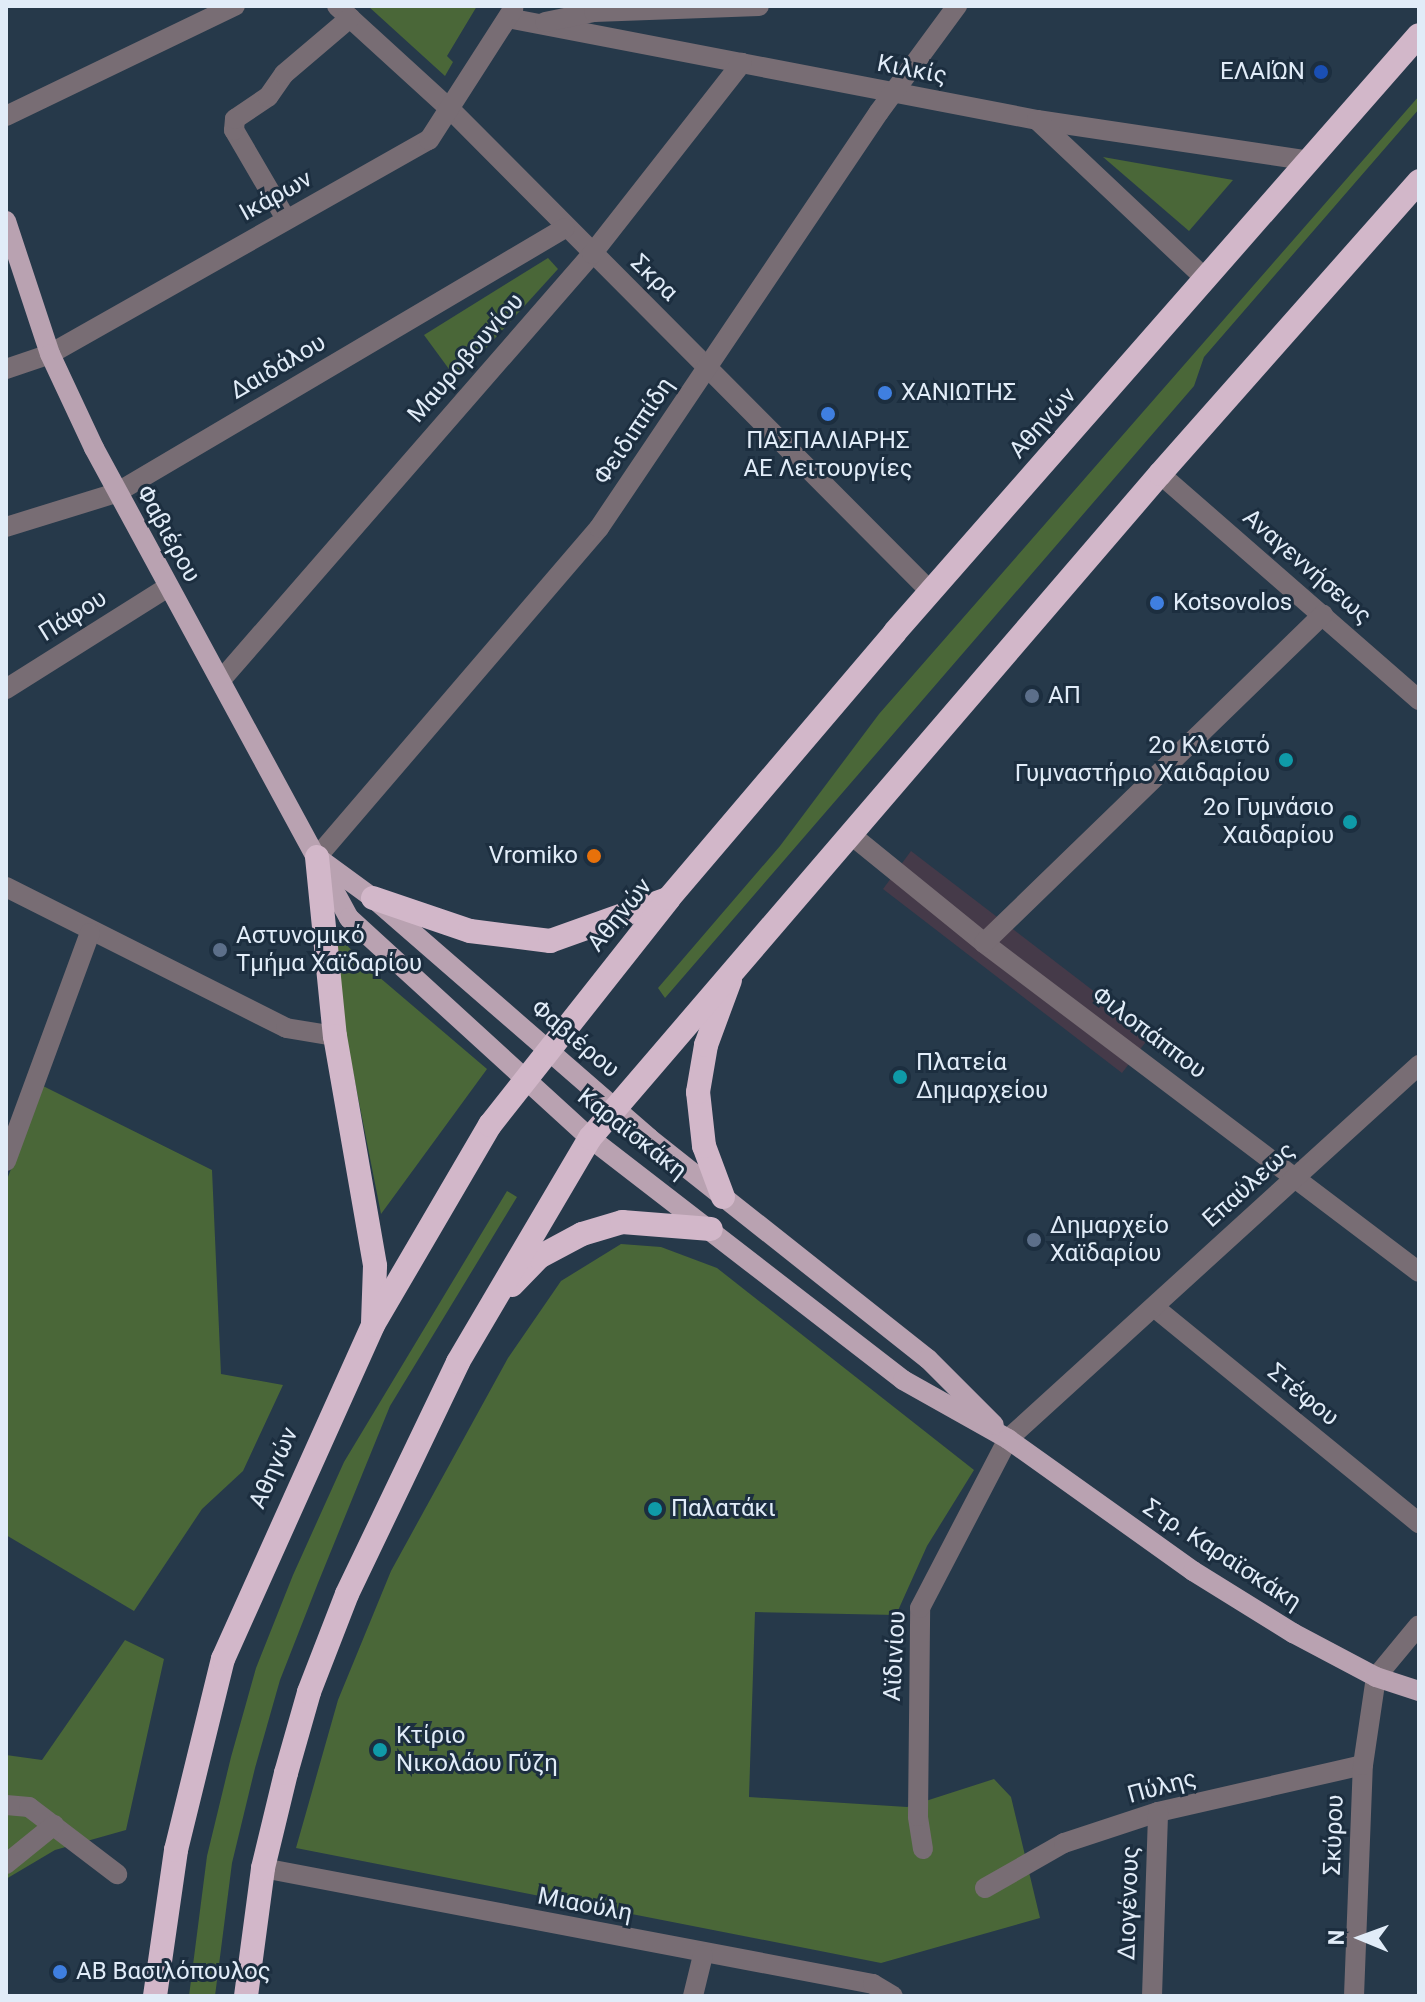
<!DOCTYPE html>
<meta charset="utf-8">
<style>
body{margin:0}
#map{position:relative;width:1425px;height:2002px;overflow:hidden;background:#26394a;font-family:Roboto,sans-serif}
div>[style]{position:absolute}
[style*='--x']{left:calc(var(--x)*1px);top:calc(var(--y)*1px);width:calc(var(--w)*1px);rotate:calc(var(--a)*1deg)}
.commercial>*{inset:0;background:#453a49}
.green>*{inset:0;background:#4a6738}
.minor>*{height:20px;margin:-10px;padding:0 10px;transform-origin:10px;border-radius:10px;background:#786d74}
.major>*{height:20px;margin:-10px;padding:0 10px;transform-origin:10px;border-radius:10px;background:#b9a2b1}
.highway>*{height:24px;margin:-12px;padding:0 12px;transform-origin:12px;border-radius:12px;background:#d2b7c9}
.dots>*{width:22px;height:22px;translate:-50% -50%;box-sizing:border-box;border:4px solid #1c2e3f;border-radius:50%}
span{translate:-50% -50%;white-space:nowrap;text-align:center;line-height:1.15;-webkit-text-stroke:6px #1c2e3f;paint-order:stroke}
.street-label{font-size:24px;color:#e1ecf8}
.poi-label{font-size:24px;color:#e1ecf8}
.right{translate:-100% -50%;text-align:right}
.left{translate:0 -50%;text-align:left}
.frame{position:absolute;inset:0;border:8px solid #e1ecf8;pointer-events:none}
.north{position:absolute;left:1321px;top:1898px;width:80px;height:80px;-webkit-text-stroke:6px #1c2e3f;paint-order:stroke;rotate:271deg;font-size:22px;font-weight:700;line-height:32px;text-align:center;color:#e1ecf8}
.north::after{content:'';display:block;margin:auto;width:28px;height:36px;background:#e1ecf8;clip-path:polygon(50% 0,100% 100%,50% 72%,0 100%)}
</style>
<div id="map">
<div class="commercial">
<i style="clip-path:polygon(911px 851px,1151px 1035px,1122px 1073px,883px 889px)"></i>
</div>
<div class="green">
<i style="clip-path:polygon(368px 6px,477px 6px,447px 56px,453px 62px,445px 76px)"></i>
<i style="clip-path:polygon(1419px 96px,1419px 109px,1204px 357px,1194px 386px,665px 998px,658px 988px,780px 846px,879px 714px)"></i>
<i style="clip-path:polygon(1103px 157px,1233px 180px,1189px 231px)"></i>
<i style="clip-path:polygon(548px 258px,558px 269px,457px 380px,424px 335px)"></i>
<i style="clip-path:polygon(332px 930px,372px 971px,487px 1069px,381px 1214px,343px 1021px)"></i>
<i style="clip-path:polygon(43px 1086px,212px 1170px,221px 1374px,283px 1385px,243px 1471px,202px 1509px,134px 1611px,6px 1535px,6px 1182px)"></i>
<i style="clip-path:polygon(507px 1191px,517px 1197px,390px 1406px,318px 1583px,280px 1680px,255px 1768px,232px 1863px,215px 1996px,189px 1996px,207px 1856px,231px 1757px,256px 1668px,293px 1575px,344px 1462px)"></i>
<i style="clip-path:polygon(621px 1244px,661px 1247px,717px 1268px,974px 1470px,927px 1546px,896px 1615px,755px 1612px,749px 1797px,907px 1807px,994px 1779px,1011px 1797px,1040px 1918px,881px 1963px,296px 1848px,338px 1700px,391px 1571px,508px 1358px,561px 1281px)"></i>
<i style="clip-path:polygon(125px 1640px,164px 1659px,126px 1830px,55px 1850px,6px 1879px,6px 1755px,42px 1760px)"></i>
</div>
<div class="minor">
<i style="--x:337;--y:6;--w:154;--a:42.4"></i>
<i style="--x:451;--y:110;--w:680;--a:45.12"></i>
<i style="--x:508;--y:18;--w:539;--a:10.91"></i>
<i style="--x:1037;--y:120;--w:276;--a:8.5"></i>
<i style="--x:545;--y:22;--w:50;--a:-11.5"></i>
<i style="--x:594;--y:12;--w:165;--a:-2.1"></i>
<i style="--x:6;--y:116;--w:254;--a:-25.7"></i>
<i style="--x:1037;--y:120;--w:233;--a:43.3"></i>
<i style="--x:286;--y:219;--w:103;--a:-120.3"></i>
<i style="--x:234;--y:130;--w:11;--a:-85"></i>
<i style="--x:235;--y:119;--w:40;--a:-34"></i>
<i style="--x:268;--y:97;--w:28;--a:-55"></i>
<i style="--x:284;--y:74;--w:87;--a:-40.3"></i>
<i style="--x:6;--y:369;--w:46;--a:-18.8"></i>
<i style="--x:50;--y:354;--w:435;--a:-29.5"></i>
<i style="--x:429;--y:140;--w:156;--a:-57.3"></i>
<i style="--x:1160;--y:474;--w:344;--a:41.1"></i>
<i style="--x:6;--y:527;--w:115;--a:-17.2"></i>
<i style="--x:116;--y:493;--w:521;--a:-30.55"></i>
<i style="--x:221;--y:680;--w:565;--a:-48.95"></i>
<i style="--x:592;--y:254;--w:243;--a:-51.9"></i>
<i style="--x:6;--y:689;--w:191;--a:-32.2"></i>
<i style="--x:850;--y:834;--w:173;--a:39.1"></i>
<i style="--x:984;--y:943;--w:545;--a:37.1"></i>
<i style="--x:317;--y:857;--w:433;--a:-49.4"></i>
<i style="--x:599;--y:528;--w:501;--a:-56.06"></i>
<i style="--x:879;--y:112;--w:132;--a:-53.7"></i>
<i style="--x:6;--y:887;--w:313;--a:26.7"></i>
<i style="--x:286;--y:1028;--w:50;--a:9.3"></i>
<i style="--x:984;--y:943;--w:472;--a:-44.1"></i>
<i style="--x:6;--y:1161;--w:243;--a:-69.8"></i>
<i style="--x:1154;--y:1307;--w:342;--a:39.2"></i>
<i style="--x:6;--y:1805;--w:23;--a:5"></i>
<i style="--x:29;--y:1807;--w:111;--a:37.3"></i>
<i style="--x:923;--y:1849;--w:33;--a:-99"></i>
<i style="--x:918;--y:1816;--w:208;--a:-89.4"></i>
<i style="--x:920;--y:1608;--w:191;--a:-62.5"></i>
<i style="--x:1008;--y:1439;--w:556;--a:-42.3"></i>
<i style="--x:6;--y:1864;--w:62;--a:-39.1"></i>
<i style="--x:263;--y:1868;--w:621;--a:10.77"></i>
<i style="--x:873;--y:1984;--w:23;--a:31"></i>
<i style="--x:985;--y:1888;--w:91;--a:-29.7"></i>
<i style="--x:1064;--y:1843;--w:99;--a:-18.3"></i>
<i style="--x:1158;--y:1812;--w:210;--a:-12.9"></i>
<i style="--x:693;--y:1996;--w:42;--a:-76.3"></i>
<i style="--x:1152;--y:1996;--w:184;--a:-88.1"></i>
<i style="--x:1354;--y:1996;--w:231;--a:-87.8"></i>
<i style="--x:1363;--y:1765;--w:89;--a:-81.6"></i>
<i style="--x:1376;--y:1677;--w:67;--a:-50.4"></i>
</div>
<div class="major">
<i style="--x:6;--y:221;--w:140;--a:71.7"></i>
<i style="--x:50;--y:354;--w:104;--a:64.9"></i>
<i style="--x:94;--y:448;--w:535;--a:61.52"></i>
<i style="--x:349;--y:918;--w:326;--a:42.4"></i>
<i style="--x:590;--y:1138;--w:396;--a:37.7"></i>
<i style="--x:903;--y:1380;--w:120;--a:29.3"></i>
<i style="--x:1008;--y:1439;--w:227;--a:35.5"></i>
<i style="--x:1193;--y:1571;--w:118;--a:31.8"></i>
<i style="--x:1293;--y:1633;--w:94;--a:27.9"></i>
<i style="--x:1376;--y:1677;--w:45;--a:18"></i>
<i style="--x:321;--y:860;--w:64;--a:36.2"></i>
<i style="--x:373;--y:898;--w:366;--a:41"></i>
<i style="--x:649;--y:1138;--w:356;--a:38.4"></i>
<i style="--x:928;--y:1359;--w:93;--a:45"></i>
</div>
<div class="highway">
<i style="--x:317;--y:857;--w:180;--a:84.3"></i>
<i style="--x:335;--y:1036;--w:233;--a:80.1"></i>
<i style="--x:375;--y:1266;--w:56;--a:92"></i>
<i style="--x:373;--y:898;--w:102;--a:18.8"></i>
<i style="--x:470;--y:931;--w:81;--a:7.1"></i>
<i style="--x:550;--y:941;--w:124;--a:-19.7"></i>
<i style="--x:723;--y:1197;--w:54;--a:-110.4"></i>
<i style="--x:704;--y:1146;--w:54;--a:-96.3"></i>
<i style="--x:698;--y:1092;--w:48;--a:-80.3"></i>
<i style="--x:706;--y:1045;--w:69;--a:-69.7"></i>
<i style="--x:512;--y:1285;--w:39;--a:-46"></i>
<i style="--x:539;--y:1257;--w:49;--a:-28.1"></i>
<i style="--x:582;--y:1234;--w:42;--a:-16.7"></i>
<i style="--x:622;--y:1222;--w:89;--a:4.5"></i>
<i style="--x:155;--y:1996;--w:148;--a:-81.8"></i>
<i style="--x:176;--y:1850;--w:197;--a:-76.2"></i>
<i style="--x:223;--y:1659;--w:366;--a:-65.8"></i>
<i style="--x:373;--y:1325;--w:232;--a:-59.7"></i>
<i style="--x:490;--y:1125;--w:289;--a:-51.7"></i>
<i style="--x:669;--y:898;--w:349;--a:-49.6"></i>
<i style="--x:895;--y:632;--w:794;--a:-48.73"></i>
<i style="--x:246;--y:1996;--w:129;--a:-82.4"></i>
<i style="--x:263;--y:1868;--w:98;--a:-76.4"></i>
<i style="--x:286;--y:1773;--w:84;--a:-74.1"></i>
<i style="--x:309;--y:1692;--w:105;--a:-68.8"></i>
<i style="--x:347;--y:1594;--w:257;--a:-64.4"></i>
<i style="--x:458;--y:1362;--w:260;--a:-59.5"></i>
<i style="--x:590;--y:1138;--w:875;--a:-49.36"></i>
<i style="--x:1160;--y:474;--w:391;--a:-48.5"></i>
</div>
<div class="dots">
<i style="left:1321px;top:72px;background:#1a4fb4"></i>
<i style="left:885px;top:393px;background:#3f7fe0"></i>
<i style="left:828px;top:414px;background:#3f7fe0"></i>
<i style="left:1157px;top:603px;background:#3f7fe0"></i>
<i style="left:1032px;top:696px;background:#5c6f8a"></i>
<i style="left:1286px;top:760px;background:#0f9aa8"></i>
<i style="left:1350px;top:822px;background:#0f9aa8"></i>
<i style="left:594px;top:856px;background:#e8710a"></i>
<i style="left:220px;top:950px;background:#5c6f8a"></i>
<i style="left:900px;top:1077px;background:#0f9aa8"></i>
<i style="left:1034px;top:1240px;background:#5c6f8a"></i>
<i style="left:655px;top:1509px;background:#0f9aa8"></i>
<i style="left:380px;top:1750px;background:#0f9aa8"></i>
<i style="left:60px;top:1972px;background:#3f7fe0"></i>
</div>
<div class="street-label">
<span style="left:912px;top:70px;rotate:11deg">Κιλκίς</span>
<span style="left:276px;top:196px;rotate:-29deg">Ικάρων</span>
<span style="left:654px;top:278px;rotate:44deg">Σκρα</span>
<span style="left:466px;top:358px;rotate:-49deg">Μαυροβουνίου</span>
<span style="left:278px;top:367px;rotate:-30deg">Δαιδάλου</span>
<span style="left:1043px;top:423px;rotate:-48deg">Αθηνών</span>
<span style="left:634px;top:431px;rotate:-56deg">Φειδιππίδη</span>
<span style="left:168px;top:534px;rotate:61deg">Φαβιέρου</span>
<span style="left:1307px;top:567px;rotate:41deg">Αναγεννήσεως</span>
<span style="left:73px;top:616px;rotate:-32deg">Πάφου</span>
<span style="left:620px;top:915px;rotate:-51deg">Αθηνών</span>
<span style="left:1149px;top:1033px;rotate:37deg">Φιλοπάππου</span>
<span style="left:575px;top:1039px;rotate:40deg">Φαβιέρου</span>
<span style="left:632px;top:1134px;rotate:38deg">Καραϊσκάκη</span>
<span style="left:1249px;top:1185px;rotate:-42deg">Επαύλεως</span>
<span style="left:1303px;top:1395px;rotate:39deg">Στέφου</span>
<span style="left:274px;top:1468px;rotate:-66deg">Αθηνών</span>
<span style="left:1222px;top:1555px;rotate:33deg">Στρ. Καραϊσκάκη</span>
<span style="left:895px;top:1656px;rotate:-87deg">Αϊδινίου</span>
<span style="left:1162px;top:1787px;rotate:-15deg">Πύλης</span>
<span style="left:1334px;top:1835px;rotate:-88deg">Σκύρου</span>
<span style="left:1129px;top:1903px;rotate:-88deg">Διογένους</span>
<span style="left:585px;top:1905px;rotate:11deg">Μιαούλη</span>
</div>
<div class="poi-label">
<span class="right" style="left:1305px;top:72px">ΕΛΑΙΏΝ</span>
<span class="left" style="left:901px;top:393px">ΧΑΝΙΩΤΗΣ</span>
<span style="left:828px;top:455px">ΠΑΣΠΑΛΙΑΡΗΣ<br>ΑΕ Λειτουργίες</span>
<span class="left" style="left:1173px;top:603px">Kotsovolos</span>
<span class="left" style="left:1048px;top:696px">ΑΠ</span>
<span class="right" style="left:1270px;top:760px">2ο Κλειστό<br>Γυμναστήριο Χαιδαρίου</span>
<span class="right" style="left:1334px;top:822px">2ο Γυμνάσιο<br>Χαιδαρίου</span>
<span class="right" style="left:578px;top:856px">Vromiko</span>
<span class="left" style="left:236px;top:950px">Αστυνομικό<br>Τμήμα Χαϊδαρίου</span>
<span class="left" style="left:916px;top:1077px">Πλατεία<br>Δημαρχείου</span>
<span class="left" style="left:1050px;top:1240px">Δημαρχείο<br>Χαϊδαρίου</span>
<span class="left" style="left:671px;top:1509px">Παλατάκι</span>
<span class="left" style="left:396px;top:1750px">Κτίριο<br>Νικολάου Γύζη</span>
<span class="left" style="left:76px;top:1972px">ΑΒ Βασιλόπουλος</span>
</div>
<div class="frame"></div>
<div class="north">N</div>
</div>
